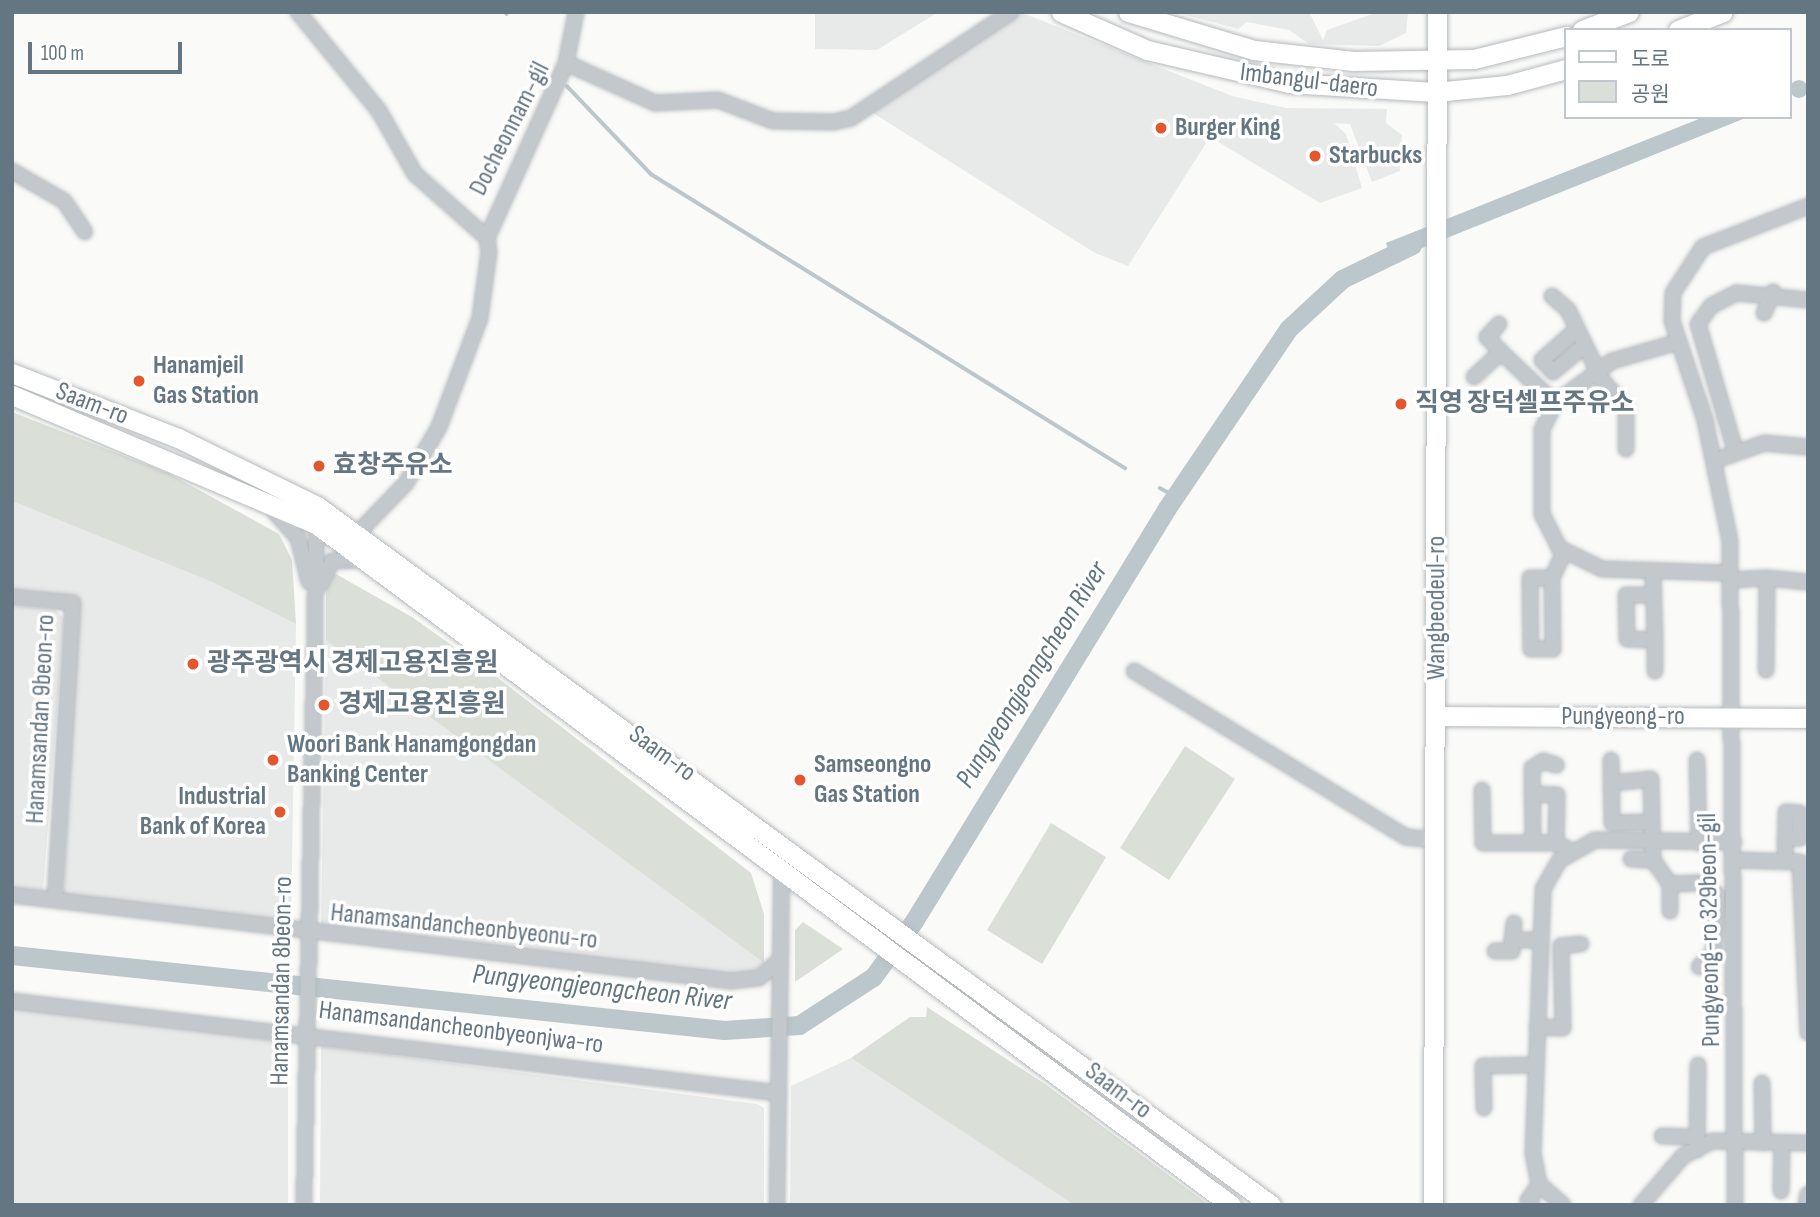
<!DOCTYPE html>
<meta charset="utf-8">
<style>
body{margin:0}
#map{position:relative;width:1820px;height:1217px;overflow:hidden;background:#fafaf8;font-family:"Sofia Sans Condensed","Noto Sans KR",sans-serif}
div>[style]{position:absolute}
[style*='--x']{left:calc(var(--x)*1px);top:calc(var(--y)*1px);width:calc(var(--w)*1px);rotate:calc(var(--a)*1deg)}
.built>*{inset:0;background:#e8e9e9}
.green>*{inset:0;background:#dadfd7}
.water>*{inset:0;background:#bbc7cb}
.round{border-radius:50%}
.stream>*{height:3.5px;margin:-1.75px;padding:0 1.75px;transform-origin:1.75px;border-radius:1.75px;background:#bbc7cb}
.river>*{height:19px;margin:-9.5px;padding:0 9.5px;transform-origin:9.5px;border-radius:9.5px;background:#bbc7cb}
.roads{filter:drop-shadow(0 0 2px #b5babe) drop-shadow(0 0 2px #b5babe)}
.minor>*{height:14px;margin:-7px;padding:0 7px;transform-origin:7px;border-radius:7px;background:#c3c8cc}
.major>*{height:19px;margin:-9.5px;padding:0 9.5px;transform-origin:9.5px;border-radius:9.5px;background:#fff}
.dots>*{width:19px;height:19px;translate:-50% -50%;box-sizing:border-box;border:4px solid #fff;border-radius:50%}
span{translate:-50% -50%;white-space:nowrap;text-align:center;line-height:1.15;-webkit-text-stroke:7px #fff;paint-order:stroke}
.street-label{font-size:26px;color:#657683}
.poi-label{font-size:26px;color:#657683;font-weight:700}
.left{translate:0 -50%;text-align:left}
.right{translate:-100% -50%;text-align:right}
.water-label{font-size:28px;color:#60757c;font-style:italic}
.frame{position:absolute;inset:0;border:14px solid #657683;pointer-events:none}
.legend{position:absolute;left:1564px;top:28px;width:228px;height:91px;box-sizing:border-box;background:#fff;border:2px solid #c1c8cd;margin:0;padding:9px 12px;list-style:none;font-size:21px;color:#657683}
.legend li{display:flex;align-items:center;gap:14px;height:35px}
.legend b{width:35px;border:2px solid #c1c8cd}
.scale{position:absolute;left:28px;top:42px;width:154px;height:32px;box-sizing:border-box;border:4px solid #657683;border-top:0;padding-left:9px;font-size:21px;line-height:24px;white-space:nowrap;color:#657683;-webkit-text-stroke:5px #fff;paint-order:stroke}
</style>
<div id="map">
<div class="built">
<i style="clip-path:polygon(815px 12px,938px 12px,877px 50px,815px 49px)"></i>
<i style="clip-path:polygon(1020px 12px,1232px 96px,1286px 108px,1387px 109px,1386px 123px,1402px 135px,1400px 171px,1372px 182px,1350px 124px,1334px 123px,1346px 134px,1362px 188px,1320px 203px,1210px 137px,1128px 266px,1095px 253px,873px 113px)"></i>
<i style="clip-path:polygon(1175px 12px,1309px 12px,1323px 40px,1327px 30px,1378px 12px,1408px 13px,1406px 33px,1379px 46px,1309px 44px,1289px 30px,1247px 22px,1238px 29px)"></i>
<i style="clip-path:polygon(12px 501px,212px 582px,296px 624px,291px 927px,64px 894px,79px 598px,12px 591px)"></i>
<i style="clip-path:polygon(12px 606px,55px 609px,64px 618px,43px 891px,12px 888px)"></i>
<i style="clip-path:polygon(326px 640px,332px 643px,764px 963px,747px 976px,321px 929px)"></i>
<i style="clip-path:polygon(12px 1007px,288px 1042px,288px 1205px,12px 1205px)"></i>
<i style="clip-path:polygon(321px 1046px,757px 1104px,764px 1108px,764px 1205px,320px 1205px)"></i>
<i style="clip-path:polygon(851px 1058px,1074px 1205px,790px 1205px,791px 1086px)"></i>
</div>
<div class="green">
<i style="clip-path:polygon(12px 412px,168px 473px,279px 534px,292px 560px,296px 624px,212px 582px,12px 501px)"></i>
<i style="clip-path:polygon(334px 573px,412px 617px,494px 675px,751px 873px,764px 914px,764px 963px,326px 640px,326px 589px)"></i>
<i style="clip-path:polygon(1185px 746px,1235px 779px,1169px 880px,1120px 848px)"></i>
<i style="clip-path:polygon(1051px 823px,1106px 857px,1042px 964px,987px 930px)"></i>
<i style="clip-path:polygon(803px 922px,843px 949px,795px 982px,795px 930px)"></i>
<i style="clip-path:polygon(927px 1007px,1045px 1084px,1209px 1205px,1074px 1205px,851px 1058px,910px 1017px,926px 1017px)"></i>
</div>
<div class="water">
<i class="round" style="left:1790px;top:80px;width:18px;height:18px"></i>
<i style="clip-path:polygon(1704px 117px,1748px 117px,1392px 260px,1386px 243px)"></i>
</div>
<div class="stream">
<i style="--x:506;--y:12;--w:2;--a:63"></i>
<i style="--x:567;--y:86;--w:122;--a:46.3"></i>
<i style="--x:651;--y:174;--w:558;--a:31.81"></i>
<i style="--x:1160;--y:488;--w:17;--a:28"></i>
</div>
<div class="river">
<i style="--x:12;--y:955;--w:716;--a:6.01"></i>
<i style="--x:724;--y:1030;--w:75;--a:-3.8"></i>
<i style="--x:799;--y:1025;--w:88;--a:-33"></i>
<i style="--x:873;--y:977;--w:69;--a:-53.8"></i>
<i style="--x:914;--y:921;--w:484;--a:-58.5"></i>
<i style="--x:1167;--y:508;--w:216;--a:-55.9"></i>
<i style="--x:1288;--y:329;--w:74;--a:-42.8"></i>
<i style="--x:1342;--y:279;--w:78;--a:-25.9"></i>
</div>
<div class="roads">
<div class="minor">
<i style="--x:298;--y:12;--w:128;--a:50.7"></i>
<i style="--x:379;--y:111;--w:73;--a:60.3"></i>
<i style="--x:415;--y:174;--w:96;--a:41.6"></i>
<i style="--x:487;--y:238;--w:14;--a:82"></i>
<i style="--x:489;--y:252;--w:67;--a:97.8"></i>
<i style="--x:480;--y:318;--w:116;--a:110.6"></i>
<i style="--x:439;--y:427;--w:65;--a:120.5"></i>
<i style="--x:406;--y:483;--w:72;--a:133.9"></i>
<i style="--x:566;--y:63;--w:98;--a:24.2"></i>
<i style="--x:655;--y:103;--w:63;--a:-2.7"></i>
<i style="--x:718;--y:100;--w:59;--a:20.9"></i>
<i style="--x:773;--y:121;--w:61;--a:0.9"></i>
<i style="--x:834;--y:122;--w:17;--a:-13"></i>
<i style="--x:851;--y:118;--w:192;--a:-33.5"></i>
<i style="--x:12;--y:171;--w:60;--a:30"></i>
<i style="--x:64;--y:201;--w:37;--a:56"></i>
<i style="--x:487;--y:238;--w:192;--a:-65.7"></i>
<i style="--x:566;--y:63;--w:52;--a:-78.9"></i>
<i style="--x:1552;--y:296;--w:21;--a:41"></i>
<i style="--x:1568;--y:310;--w:78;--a:64.1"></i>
<i style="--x:1602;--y:380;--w:37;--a:49"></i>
<i style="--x:1626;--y:408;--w:41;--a:90"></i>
<i style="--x:1764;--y:313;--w:23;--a:-67"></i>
<i style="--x:1499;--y:324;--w:18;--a:133"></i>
<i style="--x:1487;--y:337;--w:21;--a:47"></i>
<i style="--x:1577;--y:329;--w:47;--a:138.5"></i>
<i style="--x:1542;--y:360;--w:16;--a:47"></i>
<i style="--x:1553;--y:372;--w:40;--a:-40"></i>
<i style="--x:1678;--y:342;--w:69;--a:163.9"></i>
<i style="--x:1612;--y:361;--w:71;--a:143.6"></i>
<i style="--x:1555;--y:403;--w:30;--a:116"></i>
<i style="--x:1542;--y:430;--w:84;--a:90"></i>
<i style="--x:1542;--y:514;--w:38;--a:63"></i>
<i style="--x:1559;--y:548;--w:48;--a:26"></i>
<i style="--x:1602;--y:569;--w:128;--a:1.8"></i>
<i style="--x:1474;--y:377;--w:37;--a:-43"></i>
<i style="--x:1501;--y:352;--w:74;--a:43.4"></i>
<i style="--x:1736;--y:453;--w:134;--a:-106.4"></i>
<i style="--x:1698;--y:324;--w:22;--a:-54"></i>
<i style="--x:1711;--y:306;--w:29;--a:-27"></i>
<i style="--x:1737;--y:293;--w:71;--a:5.6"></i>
<i style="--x:1714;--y:461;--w:53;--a:-19.8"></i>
<i style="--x:1764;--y:443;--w:44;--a:5.2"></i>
<i style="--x:272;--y:509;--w:39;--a:48"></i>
<i style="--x:298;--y:538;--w:45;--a:76"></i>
<i style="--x:1653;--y:573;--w:67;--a:88.3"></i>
<i style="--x:1655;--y:640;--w:28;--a:-178"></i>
<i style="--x:1627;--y:639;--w:44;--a:-91.3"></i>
<i style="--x:1626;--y:595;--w:27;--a:0"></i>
<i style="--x:1552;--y:578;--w:22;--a:180"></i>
<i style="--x:1530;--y:578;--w:71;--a:89.2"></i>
<i style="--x:1531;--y:649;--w:22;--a:0"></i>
<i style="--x:1553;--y:649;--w:71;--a:-90.8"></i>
<i style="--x:1552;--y:578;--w:29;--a:-65"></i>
<i style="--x:1767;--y:578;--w:41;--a:5.6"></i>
<i style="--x:1730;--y:580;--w:37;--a:-3"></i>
<i style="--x:1767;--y:578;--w:92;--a:90.6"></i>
<i style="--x:320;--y:585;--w:27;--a:-63"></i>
<i style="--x:332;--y:561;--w:31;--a:-2"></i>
<i style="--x:12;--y:597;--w:61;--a:5.6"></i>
<i style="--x:73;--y:603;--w:297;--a:93.5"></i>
<i style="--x:1655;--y:640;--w:31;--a:90"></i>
<i style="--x:1134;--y:671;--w:319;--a:31.4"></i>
<i style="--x:1406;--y:837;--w:31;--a:6"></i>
<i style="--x:1611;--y:760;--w:63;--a:89.1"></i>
<i style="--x:1612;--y:823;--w:40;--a:-1.4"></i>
<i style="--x:1697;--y:760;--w:83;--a:88.6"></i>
<i style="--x:1612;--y:783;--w:39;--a:-6"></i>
<i style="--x:1651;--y:779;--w:81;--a:88.6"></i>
<i style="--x:1653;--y:860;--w:29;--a:55"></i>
<i style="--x:1670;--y:884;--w:27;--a:90"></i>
<i style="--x:1482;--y:790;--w:53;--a:88.9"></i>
<i style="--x:1483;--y:843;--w:73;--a:0"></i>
<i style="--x:1556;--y:843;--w:17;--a:28"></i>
<i style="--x:1532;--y:794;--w:25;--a:2"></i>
<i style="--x:1557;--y:795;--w:48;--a:91.2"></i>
<i style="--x:1533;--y:841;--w:73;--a:-90.8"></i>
<i style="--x:1532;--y:768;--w:13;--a:-32"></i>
<i style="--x:1543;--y:761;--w:14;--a:17"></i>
<i style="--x:1631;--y:859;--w:22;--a:3"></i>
<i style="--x:1734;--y:860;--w:66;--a:1.7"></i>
<i style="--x:1800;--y:862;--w:171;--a:87.3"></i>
<i style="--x:1785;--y:860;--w:48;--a:-88.8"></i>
<i style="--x:1786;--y:812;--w:14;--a:4"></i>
<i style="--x:1800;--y:813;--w:25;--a:90"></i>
<i style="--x:1800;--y:838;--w:15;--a:180"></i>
<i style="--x:1670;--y:884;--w:30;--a:-2"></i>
<i style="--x:1700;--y:883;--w:21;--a:35"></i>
<i style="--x:1717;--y:895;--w:57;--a:93"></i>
<i style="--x:1714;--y:952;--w:21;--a:135"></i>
<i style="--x:12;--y:895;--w:724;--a:6.82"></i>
<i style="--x:731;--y:981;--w:28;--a:-6"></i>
<i style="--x:759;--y:978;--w:28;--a:-41"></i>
<i style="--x:1512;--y:940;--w:17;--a:-83"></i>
<i style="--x:1495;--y:951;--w:17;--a:0"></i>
<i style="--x:1512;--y:951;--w:11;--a:-90"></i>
<i style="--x:1512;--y:940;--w:26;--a:0"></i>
<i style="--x:12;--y:1001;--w:772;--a:6.84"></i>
<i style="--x:1537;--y:1027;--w:26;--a:2"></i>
<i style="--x:1563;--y:1028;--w:82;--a:-91.4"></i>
<i style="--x:1561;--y:946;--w:20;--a:-6"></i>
<i style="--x:1762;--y:1083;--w:60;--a:89"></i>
<i style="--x:1484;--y:1108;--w:42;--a:-91.4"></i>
<i style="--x:1483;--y:1066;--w:53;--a:-1.1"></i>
<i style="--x:1662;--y:1136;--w:35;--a:2"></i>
<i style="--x:1697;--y:1150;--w:85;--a:-89.3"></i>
<i style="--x:1781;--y:1191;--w:48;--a:-88.8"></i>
<i style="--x:304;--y:1205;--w:687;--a:-88.92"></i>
<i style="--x:777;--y:1205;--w:342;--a:-89.2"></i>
<i style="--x:1532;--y:1205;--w:6;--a:-135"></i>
<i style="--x:1528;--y:1201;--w:20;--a:-57"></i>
<i style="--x:1563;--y:1205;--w:32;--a:-139"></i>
<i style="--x:1539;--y:1184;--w:32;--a:-101"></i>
<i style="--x:1533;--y:1153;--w:264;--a:-87.8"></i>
<i style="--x:1543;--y:889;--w:34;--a:-60"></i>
<i style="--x:1560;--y:860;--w:40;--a:-29.7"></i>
<i style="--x:1595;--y:840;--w:139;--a:0.8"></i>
<i style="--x:1641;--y:1205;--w:65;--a:-49.4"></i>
<i style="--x:1683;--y:1156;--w:33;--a:-27"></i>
<i style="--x:1712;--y:1141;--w:96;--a:1.2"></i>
<i style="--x:1735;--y:1205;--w:664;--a:-90.43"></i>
<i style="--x:1730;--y:541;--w:124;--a:-101.7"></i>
<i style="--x:1705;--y:420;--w:104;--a:-108.4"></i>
<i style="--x:1672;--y:321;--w:28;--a:-88"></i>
<i style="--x:1673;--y:293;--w:55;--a:-56.9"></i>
<i style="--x:1703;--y:247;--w:113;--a:-21.3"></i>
<i style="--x:1806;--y:1205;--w:11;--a:-80"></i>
</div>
<div class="major">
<i style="--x:1061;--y:12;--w:94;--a:23.8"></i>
<i style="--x:1147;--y:50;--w:146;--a:13.1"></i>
<i style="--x:1289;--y:83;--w:146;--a:3.5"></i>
<i style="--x:1435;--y:92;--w:72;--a:-5.6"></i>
<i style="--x:1507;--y:85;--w:61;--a:-15.2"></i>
<i style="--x:1128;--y:12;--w:132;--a:16.8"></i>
<i style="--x:1254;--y:50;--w:100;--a:6.3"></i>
<i style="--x:1353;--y:61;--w:121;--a:-0.9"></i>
<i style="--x:1474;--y:59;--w:95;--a:-14"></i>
<i style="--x:1582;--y:30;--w:50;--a:-21"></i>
<i style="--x:1678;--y:30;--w:48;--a:-21.8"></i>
<i style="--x:12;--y:373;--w:178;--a:21.4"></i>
<i style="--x:178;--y:438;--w:155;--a:26.1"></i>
<i style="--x:317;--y:506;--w:1183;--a:36.23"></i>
<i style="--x:12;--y:395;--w:330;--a:23"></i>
<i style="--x:316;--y:524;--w:1141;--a:36.66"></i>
<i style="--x:1438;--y:716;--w:370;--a:0.3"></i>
<i style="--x:1433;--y:1205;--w:1193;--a:-89.81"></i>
</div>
</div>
<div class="dots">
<i style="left:1161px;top:128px;background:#e4572e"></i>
<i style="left:1315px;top:156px;background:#e4572e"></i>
<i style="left:139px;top:381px;background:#e4572e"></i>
<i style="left:1401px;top:404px;background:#e4572e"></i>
<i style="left:319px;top:466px;background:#e4572e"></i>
<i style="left:193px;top:664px;background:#e4572e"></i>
<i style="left:324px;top:705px;background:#e4572e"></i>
<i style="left:273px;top:760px;background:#e4572e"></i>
<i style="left:800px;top:780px;background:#e4572e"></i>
<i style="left:280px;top:812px;background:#e4572e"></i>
</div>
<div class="street-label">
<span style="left:1309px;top:81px;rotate:7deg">Imbangul-daero</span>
<span style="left:510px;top:129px;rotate:-63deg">Docheonnam-gil</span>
<span style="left:92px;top:404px;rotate:21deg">Saam-ro</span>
<span style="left:1437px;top:608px;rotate:-90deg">Wangbeodeul-ro</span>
<span style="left:1623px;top:717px">Pungyeong-ro</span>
<span style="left:41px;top:719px;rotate:-87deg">Hanamsandan 9beon-ro</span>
<span style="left:662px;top:754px;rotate:36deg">Saam-ro</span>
<span style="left:464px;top:927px;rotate:6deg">Hanamsandancheonbyeonu-ro</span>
<span style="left:1710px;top:930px;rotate:-91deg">Pungyeong-ro 329beon-gil</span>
<span style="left:282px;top:981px;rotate:-89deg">Hanamsandan 8beon-ro</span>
<span style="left:461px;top:1028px;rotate:7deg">Hanamsandancheonbyeonjwa-ro</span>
<span style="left:1118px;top:1091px;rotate:37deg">Saam-ro</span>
</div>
<div class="poi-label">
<span class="left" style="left:1175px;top:128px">Burger King</span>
<span class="left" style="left:1329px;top:156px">Starbucks</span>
<span class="left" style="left:153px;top:381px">Hanamjeil<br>Gas Station</span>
<span class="left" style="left:1415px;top:404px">직영 장덕셀프주유소</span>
<span class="left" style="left:333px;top:466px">효창주유소</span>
<span class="left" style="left:207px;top:664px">광주광역시 경제고용진흥원</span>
<span class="left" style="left:338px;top:705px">경제고용진흥원</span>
<span class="left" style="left:287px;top:760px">Woori Bank Hanamgongdan<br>Banking Center</span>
<span class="left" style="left:814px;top:780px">Samseongno<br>Gas Station</span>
<span class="right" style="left:266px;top:812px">Industrial<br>Bank of Korea</span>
</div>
<div class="water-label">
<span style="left:1032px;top:675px;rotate:-58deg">Pungyeongjeongcheon River</span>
<span style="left:602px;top:988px;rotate:6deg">Pungyeongjeongcheon River</span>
</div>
<div class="frame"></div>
<ul class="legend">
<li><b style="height:9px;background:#fff"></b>도로</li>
<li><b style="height:19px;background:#dadfd7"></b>공원</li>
</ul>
<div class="scale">100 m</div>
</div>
